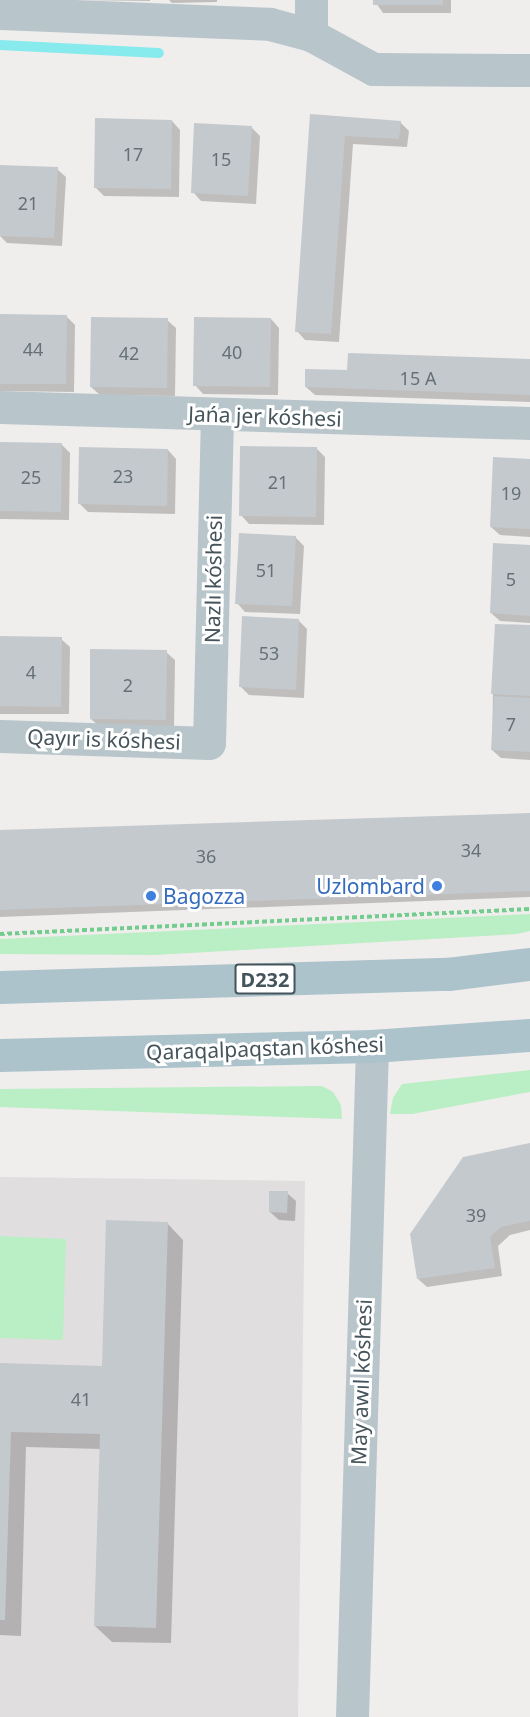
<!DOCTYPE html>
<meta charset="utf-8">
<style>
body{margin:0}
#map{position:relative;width:530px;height:1717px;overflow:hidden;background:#f0eded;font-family:"Noto Sans",sans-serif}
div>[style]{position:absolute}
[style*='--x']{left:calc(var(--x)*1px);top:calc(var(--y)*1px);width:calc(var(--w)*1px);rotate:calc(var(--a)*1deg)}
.education>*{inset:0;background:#e1dedf}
.green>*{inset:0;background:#baeec4}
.shadow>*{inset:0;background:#0003}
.stream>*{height:10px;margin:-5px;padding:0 5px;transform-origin:5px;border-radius:5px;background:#87eaec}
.building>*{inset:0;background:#c4c9cd}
.path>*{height:4px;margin-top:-2px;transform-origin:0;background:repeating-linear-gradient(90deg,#72cc8e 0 4.5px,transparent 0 7.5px)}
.street>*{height:33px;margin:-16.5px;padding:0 16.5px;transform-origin:16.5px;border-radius:16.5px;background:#b8c5ca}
.primary>*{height:33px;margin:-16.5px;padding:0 16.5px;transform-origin:16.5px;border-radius:16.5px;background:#acc3cc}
.dots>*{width:16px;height:16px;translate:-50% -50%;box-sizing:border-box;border:3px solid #fff;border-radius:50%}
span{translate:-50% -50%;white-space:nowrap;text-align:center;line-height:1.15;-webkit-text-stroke:6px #fff;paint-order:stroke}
.number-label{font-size:18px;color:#657177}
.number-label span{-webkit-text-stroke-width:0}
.shield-label span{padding:2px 4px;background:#fff;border:2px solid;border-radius:4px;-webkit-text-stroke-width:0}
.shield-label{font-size:20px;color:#45545a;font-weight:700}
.street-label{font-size:21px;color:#45545a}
.shop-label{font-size:21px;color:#366cbe}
.right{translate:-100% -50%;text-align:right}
.left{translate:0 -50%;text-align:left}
</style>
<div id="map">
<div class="education">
<i style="clip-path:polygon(0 1177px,305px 1181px,298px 1717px,0 1717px)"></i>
</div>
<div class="green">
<i style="clip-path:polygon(530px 914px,530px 931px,517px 934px,155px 955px,0 954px,0 939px)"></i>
<i style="clip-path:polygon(530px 1070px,530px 1092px,412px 1114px,390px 1114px,393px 1098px,402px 1084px)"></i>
<i style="clip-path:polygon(322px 1086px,333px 1092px,341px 1105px,342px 1119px,0 1107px,0 1089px)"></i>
<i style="clip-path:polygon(0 1236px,66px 1239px,63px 1340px,0 1338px)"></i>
</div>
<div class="shadow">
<i style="clip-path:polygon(76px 0,150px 0,150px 1px)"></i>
<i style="clip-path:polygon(169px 0,217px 0,217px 2px,172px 3px)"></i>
<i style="clip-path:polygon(374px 0,451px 0,451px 13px,383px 13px)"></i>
<i style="clip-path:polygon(312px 116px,400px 122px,409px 131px,407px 147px,353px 144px,339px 342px,305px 340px,297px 331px)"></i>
<i style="clip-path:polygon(172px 121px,180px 130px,179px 197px,104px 196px,96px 188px)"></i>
<i style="clip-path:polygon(251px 127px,260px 136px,256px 204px,201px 201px,193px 192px)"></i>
<i style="clip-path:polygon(57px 169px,66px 177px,62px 246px,7px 243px,0 236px,0 204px)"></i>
<i style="clip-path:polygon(0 315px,66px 316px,75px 325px,74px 392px,0 391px)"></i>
<i style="clip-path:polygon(271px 319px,279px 328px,278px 395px,203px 394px,195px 385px)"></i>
<i style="clip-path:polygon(167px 320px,176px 328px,175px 396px,100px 395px,91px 387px)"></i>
<i style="clip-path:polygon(530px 360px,530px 402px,315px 395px,306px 387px,349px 371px)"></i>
<i style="clip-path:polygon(0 443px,61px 444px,70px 453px,69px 520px,0 519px)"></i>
<i style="clip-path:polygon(317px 449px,325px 457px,324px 525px,249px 524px,241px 515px)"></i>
<i style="clip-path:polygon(168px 450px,176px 459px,175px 514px,88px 512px,80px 504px)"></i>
<i style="clip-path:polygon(530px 460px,530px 537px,500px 535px,491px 527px)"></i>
<i style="clip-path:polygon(295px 537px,304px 546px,300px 614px,245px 612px,237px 603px)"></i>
<i style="clip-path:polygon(530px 546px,530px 623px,500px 621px,491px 613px)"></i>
<i style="clip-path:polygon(298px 620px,307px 629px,304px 698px,249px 695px,240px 686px)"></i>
<i style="clip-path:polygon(530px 627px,530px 760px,501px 758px,492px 750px,493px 693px)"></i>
<i style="clip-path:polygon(0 638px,61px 639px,70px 647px,69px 714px,0 714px)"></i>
<i style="clip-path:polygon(166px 652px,175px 660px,174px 728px,100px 727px,91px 719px)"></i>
<i style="clip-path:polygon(530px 814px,530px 897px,0 917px,0 832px)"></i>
<i style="clip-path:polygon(530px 1145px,530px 1230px,510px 1235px,498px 1246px,502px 1276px,427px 1287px,418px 1279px)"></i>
<i style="clip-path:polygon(287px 1193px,296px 1201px,295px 1221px,279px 1220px,270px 1212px)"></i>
<i style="clip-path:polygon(167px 1223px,183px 1240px,171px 1643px,112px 1642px,95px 1626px,101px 1449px,26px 1447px,21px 1636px,0 1635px,0 1365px,103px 1368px)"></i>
</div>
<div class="stream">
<i style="--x:0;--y:45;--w:159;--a:2.9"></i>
</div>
<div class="building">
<i style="clip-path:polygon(373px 0,443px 0,443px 5px,373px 5px)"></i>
<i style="clip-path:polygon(310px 114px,401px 121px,399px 139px,345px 136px,331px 334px,295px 332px)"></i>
<i style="clip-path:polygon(95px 118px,172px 120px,171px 189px,94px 188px)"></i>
<i style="clip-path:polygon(194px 123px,252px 126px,248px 196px,191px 193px)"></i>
<i style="clip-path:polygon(0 165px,58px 167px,54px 238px,0 236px)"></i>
<i style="clip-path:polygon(0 314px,67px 315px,66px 384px,0 384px)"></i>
<i style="clip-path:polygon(91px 317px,168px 318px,167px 388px,90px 387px)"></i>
<i style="clip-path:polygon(194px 317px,271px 318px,270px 387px,193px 386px)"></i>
<i style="clip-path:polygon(348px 353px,530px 359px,530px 395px,305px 387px,305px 369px,347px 370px)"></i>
<i style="clip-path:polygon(0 442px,62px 443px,61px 512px,0 511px)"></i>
<i style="clip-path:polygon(240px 446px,317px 447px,316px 517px,239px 516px)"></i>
<i style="clip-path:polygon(79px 447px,168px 449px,167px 506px,78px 504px)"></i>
<i style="clip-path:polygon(493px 457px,530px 459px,530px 529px,490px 527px)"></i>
<i style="clip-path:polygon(239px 533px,296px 536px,292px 606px,235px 604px)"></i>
<i style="clip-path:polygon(493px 543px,530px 545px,530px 616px,490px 613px)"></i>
<i style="clip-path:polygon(242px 616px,299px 619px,296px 690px,239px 687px)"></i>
<i style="clip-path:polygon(495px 624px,530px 625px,530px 696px,491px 694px)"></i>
<i style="clip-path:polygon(0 636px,62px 637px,61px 707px,0 706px)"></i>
<i style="clip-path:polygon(90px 649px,167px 650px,166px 720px,90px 719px)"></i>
<i style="clip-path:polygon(494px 696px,530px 698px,530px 752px,491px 750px)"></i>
<i style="clip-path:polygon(530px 813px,530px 891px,0 910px,0 830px)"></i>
<i style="clip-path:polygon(530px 1143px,530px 1221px,501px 1227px,490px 1237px,495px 1268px,417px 1279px,410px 1234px,463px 1157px)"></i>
<i style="clip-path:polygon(269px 1191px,288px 1191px,287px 1213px,269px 1212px)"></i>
<i style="clip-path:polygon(106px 1220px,168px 1222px,156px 1628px,94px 1626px,100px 1434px,11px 1432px,5px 1620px,0 1620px,0 1363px,102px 1366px)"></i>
</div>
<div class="path">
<i style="--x:0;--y:934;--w:531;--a:-2.7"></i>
</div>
<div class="street">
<i style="--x:0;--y:13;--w:270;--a:2.3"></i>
<i style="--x:270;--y:24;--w:42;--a:15"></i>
<i style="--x:311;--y:35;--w:71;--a:28.7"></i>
<i style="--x:373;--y:69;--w:157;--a:0.4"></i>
<i style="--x:311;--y:35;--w:35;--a:-90"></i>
<i style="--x:0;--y:407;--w:530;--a:1.73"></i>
<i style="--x:0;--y:736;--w:209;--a:1.9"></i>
<i style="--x:209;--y:743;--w:328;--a:-88.6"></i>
<i style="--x:352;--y:1717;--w:671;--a:-88.29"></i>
</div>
<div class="primary">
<i style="--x:0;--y:987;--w:448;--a:-1.7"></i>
<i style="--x:448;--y:974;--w:83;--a:-7"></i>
<i style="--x:0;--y:1055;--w:372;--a:-1.4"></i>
<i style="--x:372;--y:1046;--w:158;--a:-4"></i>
</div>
<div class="dots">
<i style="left:437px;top:886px;background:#3f7fe0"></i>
<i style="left:151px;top:896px;background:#3f7fe0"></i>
</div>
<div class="number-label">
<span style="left:133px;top:154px">17</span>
<span style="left:221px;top:159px">15</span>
<span style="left:28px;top:203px">21</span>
<span style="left:33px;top:349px">44</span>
<span style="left:232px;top:352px">40</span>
<span style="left:129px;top:353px">42</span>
<span style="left:418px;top:378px">15 А</span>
<span style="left:123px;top:476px">23</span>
<span style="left:31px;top:477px">25</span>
<span style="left:278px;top:482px">21</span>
<span style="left:511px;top:493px">19</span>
<span style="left:266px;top:570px">51</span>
<span style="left:511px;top:579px">5</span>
<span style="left:269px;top:653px">53</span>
<span style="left:31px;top:672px">4</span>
<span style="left:128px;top:685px">2</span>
<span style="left:511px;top:724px">7</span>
<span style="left:471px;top:850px">34</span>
<span style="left:206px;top:856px">36</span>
<span style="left:476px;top:1215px">39</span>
<span style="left:81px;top:1399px">41</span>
</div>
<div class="shield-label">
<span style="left:265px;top:979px">D232</span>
</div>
<div class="street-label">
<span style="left:265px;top:416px;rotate:2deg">Jańa jer kóshesi</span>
<span style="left:213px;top:579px;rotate:-89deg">Nazlı kóshesi</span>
<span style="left:104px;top:739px;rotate:2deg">Qayır is kóshesi</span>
<span style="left:265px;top:1048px;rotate:-2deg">Qaraqalpaqstan kóshesi</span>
<span style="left:361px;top:1382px;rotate:-88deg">May awıl kóshesi</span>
</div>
<div class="shop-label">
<span class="right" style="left:425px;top:886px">Uzlombard</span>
<span class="left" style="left:163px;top:896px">Bagozza</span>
</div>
</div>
